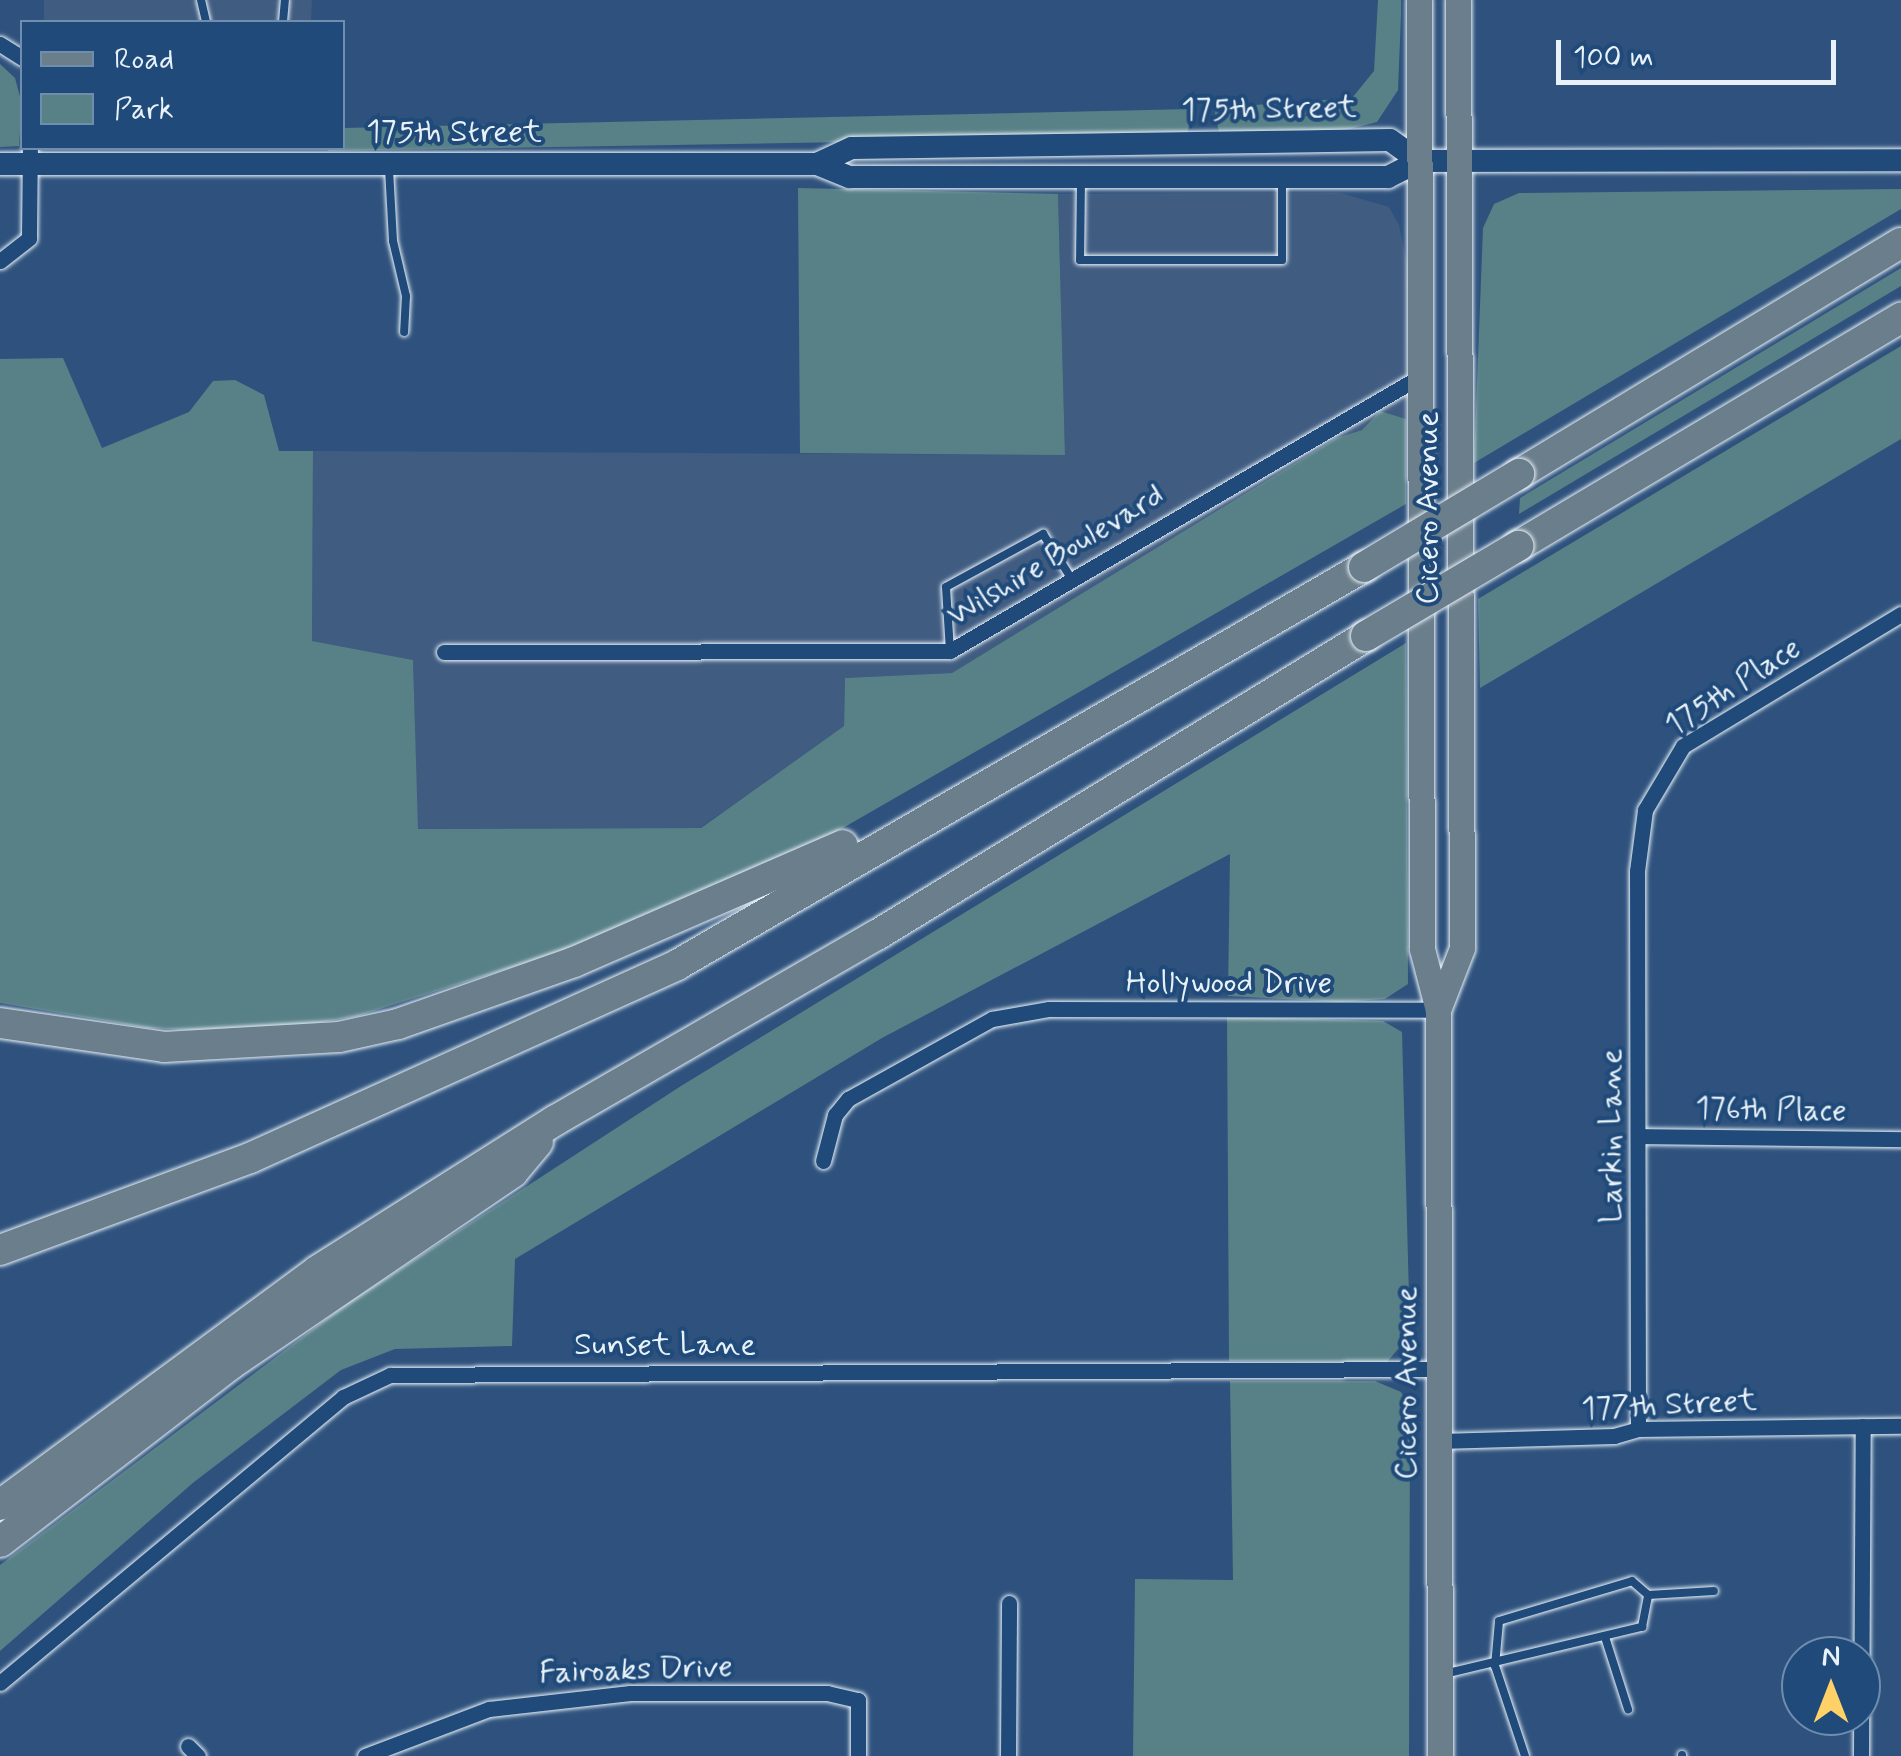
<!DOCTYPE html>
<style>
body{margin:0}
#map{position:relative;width:1901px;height:1756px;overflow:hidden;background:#2e527d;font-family:Mynerve,sans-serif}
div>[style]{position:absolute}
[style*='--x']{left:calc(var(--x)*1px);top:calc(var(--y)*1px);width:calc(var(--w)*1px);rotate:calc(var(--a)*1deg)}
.built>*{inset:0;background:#405c81}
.green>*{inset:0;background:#588087}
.roads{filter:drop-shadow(0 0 2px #e8f1f8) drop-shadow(0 0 2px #e8f1f8)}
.lane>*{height:8px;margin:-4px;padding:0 4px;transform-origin:4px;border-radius:4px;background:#1f4a7a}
.street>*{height:15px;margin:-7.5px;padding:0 7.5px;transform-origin:7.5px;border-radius:7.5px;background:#1f4a7a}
.secondary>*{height:22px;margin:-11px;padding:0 11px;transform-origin:11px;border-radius:11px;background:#1f4a7a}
.primary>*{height:25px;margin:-12.5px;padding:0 12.5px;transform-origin:12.5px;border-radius:12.5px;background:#6b7e8b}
.highway>*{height:30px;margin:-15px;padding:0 15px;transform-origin:15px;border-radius:15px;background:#6b7e8b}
.bridges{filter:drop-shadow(0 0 2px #e8f1f8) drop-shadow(0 0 2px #e8f1f8)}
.highway-bridge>*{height:30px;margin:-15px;padding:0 15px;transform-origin:15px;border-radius:15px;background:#6b7e8b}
span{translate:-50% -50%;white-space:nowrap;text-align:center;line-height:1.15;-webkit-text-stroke:8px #1f4a7a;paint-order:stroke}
.street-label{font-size:32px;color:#e8f1f8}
.legend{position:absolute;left:20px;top:20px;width:325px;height:130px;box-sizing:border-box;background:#1f4a7a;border:2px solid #6f8dac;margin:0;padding:12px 18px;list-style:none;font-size:30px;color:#e8f1f8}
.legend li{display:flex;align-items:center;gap:20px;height:50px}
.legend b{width:50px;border:2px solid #6f8dac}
.north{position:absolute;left:1781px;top:1636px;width:100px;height:100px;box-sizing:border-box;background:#1f4a7a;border:2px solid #6f8dac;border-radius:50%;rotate:0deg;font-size:28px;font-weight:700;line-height:40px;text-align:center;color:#e8f1f8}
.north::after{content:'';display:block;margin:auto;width:35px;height:45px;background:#ffd166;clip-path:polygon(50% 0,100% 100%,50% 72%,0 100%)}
.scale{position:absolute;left:1556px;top:40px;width:280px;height:45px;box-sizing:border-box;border:5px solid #e8f1f8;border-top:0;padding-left:12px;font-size:30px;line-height:35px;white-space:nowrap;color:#e8f1f8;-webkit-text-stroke:8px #1f4a7a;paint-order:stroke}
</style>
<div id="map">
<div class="built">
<i style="clip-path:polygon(44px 0,312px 0,311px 22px,44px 22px)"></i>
<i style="clip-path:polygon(1341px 193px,1389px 207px,1399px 225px,1408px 267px,1406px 419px,1380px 411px,1362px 430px,1336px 438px,952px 673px,845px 678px,844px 726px,700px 828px,417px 829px,413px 660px,312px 641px,313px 451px,1065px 455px,1058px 194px)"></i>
</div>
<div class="green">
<i style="clip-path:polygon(1378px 0,1401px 0,1401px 15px,1398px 90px,1377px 122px,1329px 134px,1219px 132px,1214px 108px,1352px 98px,1374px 71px)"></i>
<i style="clip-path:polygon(0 64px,15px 78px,22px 104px,19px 146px,0 147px)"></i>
<i style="clip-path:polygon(1192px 109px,1187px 136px,329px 151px,324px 148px,342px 148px,343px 128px)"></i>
<i style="clip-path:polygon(798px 188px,1058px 194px,1065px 455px,800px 453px)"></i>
<i style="clip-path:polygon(1901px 189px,1901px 209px,1474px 463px,1483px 228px,1494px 204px,1519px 193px)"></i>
<i style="clip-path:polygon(1901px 268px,1901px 286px,1519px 514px,1520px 498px)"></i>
<i style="clip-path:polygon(1901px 346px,1901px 439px,1480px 688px,1478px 599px)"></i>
<i style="clip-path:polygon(63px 358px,102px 448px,189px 412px,213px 381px,235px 380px,264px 395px,279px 451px,313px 451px,312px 641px,413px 660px,418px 829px,701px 828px,844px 726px,845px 678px,952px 673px,1336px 438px,1362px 430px,1380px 411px,1406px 419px,1406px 504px,822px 840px,563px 951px,358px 1016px,257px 1033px,148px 1028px,0 1003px,0 359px)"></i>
<i style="clip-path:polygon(1406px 643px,1408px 984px,1385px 999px,1340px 1002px,1228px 996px,1230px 854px,882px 1038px,515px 1259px,512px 1346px,395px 1349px,341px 1370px,194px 1482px,0 1651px,0 1565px,349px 1302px,681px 1086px)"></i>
<i style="clip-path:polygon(1227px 1017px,1383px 1021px,1402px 1032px,1410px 1335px,1387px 1362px,1229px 1361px)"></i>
<i style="clip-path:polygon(1230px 1381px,1375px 1381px,1401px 1392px,1410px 1409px,1409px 1756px,1133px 1756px,1135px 1579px,1233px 1580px)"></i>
</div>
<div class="roads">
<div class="lane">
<i style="--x:201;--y:0;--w:23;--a:77"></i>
<i style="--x:283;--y:22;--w:22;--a:-85"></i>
<i style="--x:389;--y:169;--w:72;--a:86.8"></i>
<i style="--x:393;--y:241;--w:57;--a:76.7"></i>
<i style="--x:406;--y:296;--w:36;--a:93"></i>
<i style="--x:1081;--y:181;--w:79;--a:90.7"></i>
<i style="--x:1080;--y:260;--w:202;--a:0"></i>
<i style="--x:1282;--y:260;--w:80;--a:-90"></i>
<i style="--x:950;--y:651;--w:64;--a:-93.6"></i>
<i style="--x:946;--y:587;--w:111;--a:-28.7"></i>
<i style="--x:1043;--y:534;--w:52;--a:57.5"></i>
<i style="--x:1605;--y:1637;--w:76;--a:72.3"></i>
<i style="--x:1444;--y:1674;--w:204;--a:-13.4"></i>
<i style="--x:1642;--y:1627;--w:33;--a:-79"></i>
<i style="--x:1682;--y:1755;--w:1;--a:90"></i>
<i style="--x:1525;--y:1756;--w:95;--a:-108.4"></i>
<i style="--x:1495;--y:1666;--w:45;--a:-84.9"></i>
<i style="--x:1499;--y:1621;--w:139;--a:-16.7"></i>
<i style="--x:1632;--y:1581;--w:21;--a:41"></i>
<i style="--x:1648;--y:1595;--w:66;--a:-3.5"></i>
</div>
<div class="street">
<i style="--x:0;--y:44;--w:26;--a:32"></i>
<i style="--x:0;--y:261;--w:37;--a:-38"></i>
<i style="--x:29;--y:238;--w:90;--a:-89.4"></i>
<i style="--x:444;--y:652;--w:506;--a:-0.11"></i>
<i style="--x:950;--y:651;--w:545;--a:-30.28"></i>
<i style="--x:1640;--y:1136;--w:261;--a:0.7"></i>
<i style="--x:823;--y:1161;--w:48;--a:-75.4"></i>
<i style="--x:835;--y:1115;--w:21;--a:-51"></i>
<i style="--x:848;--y:1099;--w:165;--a:-29.1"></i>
<i style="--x:992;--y:1019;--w:58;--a:-10"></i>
<i style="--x:1049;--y:1009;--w:389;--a:0.1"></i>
<i style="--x:1638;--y:1429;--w:558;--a:-90.1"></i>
<i style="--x:1637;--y:871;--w:62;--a:-82.5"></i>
<i style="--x:1645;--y:810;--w:74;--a:-59.3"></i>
<i style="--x:1683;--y:746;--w:255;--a:-31.2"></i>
<i style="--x:1439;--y:1441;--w:175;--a:-1.6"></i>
<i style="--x:1614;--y:1436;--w:25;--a:-16"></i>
<i style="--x:1638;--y:1429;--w:263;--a:-0.7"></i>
<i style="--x:0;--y:1683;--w:447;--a:-39.8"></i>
<i style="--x:343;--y:1397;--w:52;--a:-25.1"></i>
<i style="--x:390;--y:1375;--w:1049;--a:-0.33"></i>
<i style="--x:188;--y:1746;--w:14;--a:45"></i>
<i style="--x:365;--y:1756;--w:133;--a:-20.8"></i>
<i style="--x:489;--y:1709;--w:142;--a:-6.5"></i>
<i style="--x:630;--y:1693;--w:197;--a:0"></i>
<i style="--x:827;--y:1693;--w:32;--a:13"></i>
<i style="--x:858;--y:1700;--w:56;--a:90"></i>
<i style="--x:1008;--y:1756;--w:153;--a:-89.6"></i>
<i style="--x:1861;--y:1756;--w:330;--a:-89.7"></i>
</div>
<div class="secondary">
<i style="--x:0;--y:164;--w:817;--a:0"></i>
<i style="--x:817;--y:164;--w:35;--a:22"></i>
<i style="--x:850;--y:177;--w:538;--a:0"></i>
<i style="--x:1388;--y:177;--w:35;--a:-27"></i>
<i style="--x:1419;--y:161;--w:482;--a:-0.1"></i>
<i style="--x:817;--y:164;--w:38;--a:-25"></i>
<i style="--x:852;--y:148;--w:538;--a:-0.85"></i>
<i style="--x:1390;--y:140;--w:36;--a:36"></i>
</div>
<div class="primary">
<i style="--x:1419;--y:0;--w:949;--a:89.82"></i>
<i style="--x:1422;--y:949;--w:63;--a:75.3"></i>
<i style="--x:1438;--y:1010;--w:746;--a:89.85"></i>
<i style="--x:1438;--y:1010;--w:66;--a:-68.8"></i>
<i style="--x:1462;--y:948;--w:948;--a:-90.24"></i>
</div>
<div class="highway">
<i style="--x:1519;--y:474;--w:446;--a:-31.2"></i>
<i style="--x:1518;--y:546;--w:446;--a:-30.8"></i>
<i style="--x:0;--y:1023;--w:166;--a:8.3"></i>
<i style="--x:164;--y:1047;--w:175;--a:-3.3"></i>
<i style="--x:339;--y:1037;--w:60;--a:-12.4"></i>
<i style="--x:398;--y:1024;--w:187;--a:-19.4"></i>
<i style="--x:574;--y:962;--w:293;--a:-23.5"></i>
<i style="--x:0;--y:1250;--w:266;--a:-20.2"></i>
<i style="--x:250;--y:1158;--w:469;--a:-24.3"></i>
<i style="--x:677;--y:965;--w:794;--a:-30.09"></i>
<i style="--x:0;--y:1505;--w:394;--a:-36.4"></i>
<i style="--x:317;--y:1271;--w:283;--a:-32.3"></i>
<i style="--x:556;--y:1120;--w:370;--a:-30"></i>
<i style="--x:877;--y:935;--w:573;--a:-31.44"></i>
<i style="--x:0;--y:1542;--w:292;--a:-37.6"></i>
<i style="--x:231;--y:1364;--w:341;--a:-34.2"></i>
<i style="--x:513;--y:1172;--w:39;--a:-50"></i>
</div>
</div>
<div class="bridges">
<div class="highway-bridge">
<i style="--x:1364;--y:567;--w:181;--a:-31"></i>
<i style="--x:1366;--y:636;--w:177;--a:-30.6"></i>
</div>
</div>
<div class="street-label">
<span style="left:1269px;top:109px;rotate:-1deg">175th Street</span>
<span style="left:454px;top:132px">175th Street</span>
<span style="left:1428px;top:508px;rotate:-90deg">Cicero Avenue</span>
<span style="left:1056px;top:556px;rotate:-31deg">Wilshire Boulevard</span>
<span style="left:1733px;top:687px;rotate:-33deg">175th Place</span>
<span style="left:1229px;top:983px">Hollywood Drive</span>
<span style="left:1771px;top:1110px;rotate:1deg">176th Place</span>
<span style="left:1612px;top:1136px;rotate:-90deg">Larkin Lane</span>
<span style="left:665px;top:1345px">Sunset Lane</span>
<span style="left:1407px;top:1383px;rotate:-90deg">Cicero Avenue</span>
<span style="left:1669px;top:1405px;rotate:-3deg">177th Street</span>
<span style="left:636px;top:1670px;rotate:-2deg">Fairoaks Drive</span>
</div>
<ul class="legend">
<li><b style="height:12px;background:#6b7e8b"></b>Road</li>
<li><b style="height:28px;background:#588087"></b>Park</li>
</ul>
<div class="north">N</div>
<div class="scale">100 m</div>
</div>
